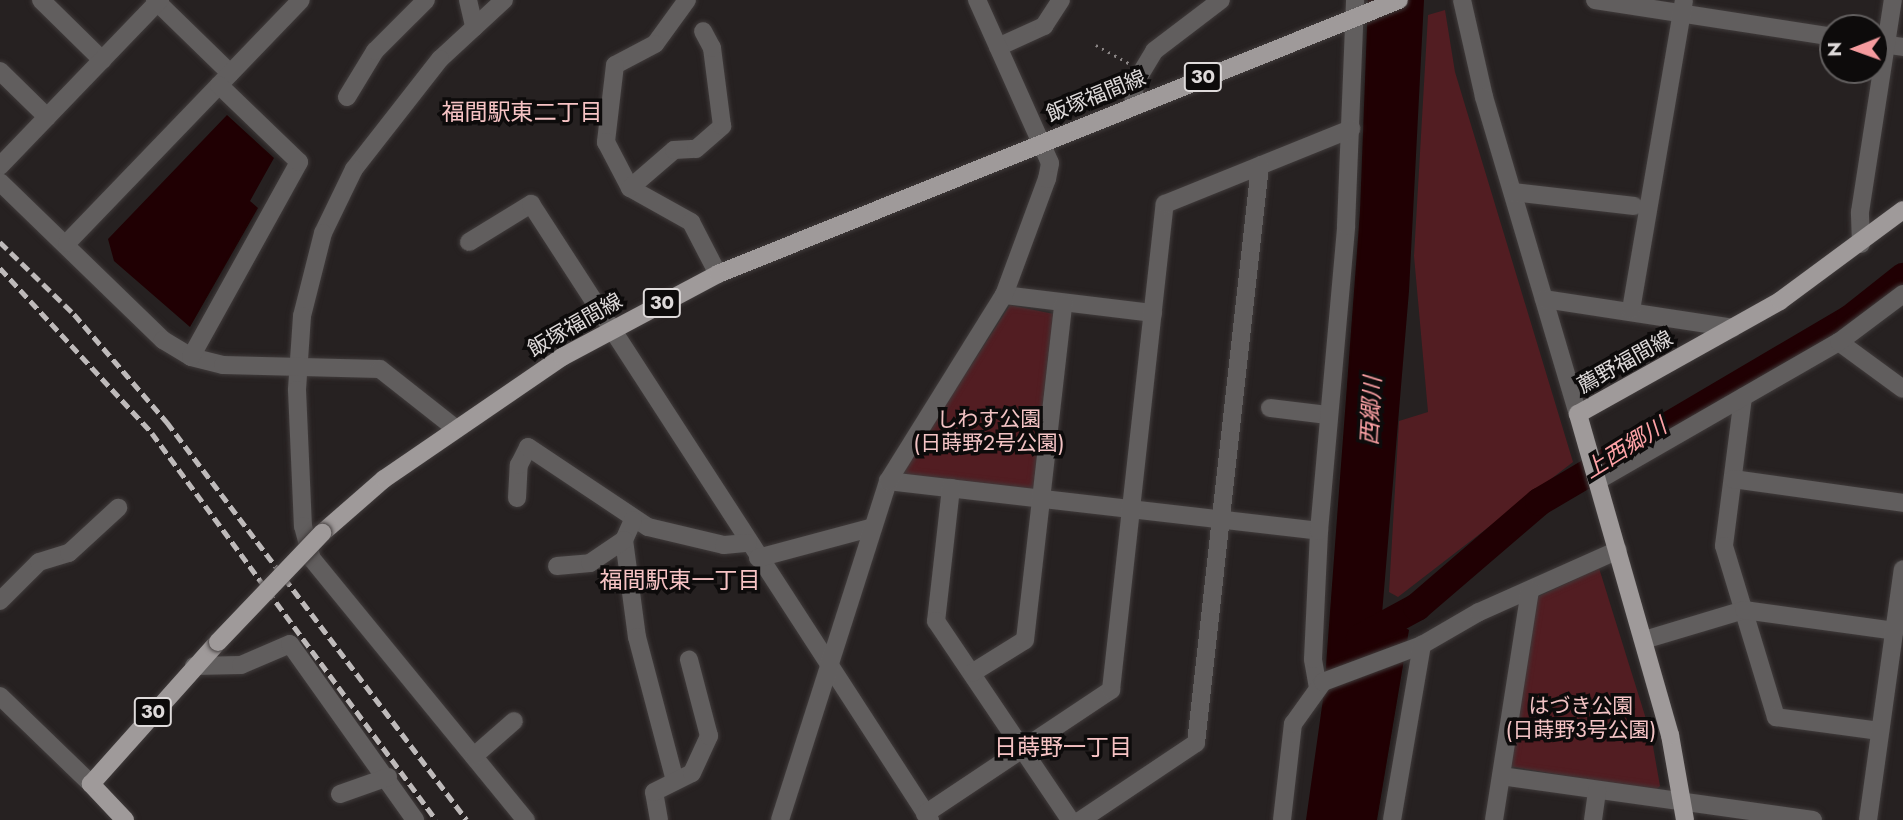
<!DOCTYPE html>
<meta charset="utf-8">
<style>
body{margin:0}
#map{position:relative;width:1903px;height:820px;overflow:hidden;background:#262121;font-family:Jost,"Noto Sans JP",sans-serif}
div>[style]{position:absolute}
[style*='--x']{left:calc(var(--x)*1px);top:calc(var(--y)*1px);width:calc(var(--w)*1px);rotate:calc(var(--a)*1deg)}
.green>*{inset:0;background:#521d22}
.water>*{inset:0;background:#200003}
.river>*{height:28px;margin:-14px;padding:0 14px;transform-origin:14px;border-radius:14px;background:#200003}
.path>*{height:2.5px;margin-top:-1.25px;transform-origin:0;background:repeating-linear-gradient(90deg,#898484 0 2px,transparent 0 7px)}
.roads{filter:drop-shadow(0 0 2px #403b3b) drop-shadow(0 0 2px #403b3b)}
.minor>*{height:18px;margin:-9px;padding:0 9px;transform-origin:9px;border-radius:9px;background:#615e5e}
.major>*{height:18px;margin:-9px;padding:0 9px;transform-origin:9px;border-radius:9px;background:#9f9a9a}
.rail>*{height:4.5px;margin-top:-2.25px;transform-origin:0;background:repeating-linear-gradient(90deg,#bebaba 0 10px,transparent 0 15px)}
.bridges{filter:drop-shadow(0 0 2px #403b3b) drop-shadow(0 0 2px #403b3b)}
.major-bridge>*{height:18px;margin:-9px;padding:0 9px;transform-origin:9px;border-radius:9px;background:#9f9a9a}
span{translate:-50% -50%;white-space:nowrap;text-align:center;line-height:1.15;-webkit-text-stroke:7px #0d0b0b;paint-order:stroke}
.shield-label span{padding:2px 5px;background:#0d0b0b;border:2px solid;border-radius:5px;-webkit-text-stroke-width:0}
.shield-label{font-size:19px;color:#dedada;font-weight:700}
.street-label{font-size:21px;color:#dedada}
.park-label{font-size:21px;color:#f3c3c4}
.neighbourhood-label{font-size:23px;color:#f7c3c4}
.water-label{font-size:23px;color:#fea2a6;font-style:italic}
.north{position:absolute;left:1819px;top:14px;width:70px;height:70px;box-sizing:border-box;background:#0d0b0b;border:2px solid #615e5e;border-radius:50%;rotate:269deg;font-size:19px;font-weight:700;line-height:28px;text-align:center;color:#dedada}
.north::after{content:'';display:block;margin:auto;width:24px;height:32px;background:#f59b9e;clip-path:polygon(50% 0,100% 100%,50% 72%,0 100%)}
</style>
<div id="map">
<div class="green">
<i style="clip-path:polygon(1445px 10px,1455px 72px,1573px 462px,1398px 597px,1389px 592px,1399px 421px,1428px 412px,1414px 256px,1428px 15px)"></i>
<i style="clip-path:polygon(1010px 305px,1054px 314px,1037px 485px,1029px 491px,905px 477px,904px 469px)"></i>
<i style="clip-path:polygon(1599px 568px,1651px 735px,1660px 786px,1655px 791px,1508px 766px,1537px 597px)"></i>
</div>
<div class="water">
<i style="clip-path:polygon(1368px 0,1424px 0,1409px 291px,1382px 614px,1409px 630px,1377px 820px,1306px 820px,1324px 692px,1360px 211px)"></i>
<i style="clip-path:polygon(227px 115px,274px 158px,250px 201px,258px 208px,190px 327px,114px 261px,108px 239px)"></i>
</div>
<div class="river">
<i style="--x:1360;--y:638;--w:65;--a:-28.5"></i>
<i style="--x:1417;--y:607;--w:161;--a:-40.7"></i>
<i style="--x:1539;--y:502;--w:361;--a:-30.5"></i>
<i style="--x:1850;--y:319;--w:68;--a:-38.4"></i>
</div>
<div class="path">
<i style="--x:1096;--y:45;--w:39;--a:29"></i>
</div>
<div class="roads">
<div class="minor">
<i style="--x:41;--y:0;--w:86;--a:44.5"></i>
<i style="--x:155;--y:0;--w:105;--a:44.2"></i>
<i style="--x:468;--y:0;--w:28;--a:77"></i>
<i style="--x:504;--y:0;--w:87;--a:137.3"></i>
<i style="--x:440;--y:59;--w:140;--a:128"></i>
<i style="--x:354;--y:169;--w:71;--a:115.8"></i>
<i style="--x:323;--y:233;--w:86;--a:104.2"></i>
<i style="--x:302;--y:316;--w:74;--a:93.9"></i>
<i style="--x:297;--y:390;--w:136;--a:87.5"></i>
<i style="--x:303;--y:526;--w:34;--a:75"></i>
<i style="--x:312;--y:559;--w:338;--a:50.7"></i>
<i style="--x:687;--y:0;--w:54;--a:126"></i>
<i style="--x:655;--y:44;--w:45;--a:152.3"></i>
<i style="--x:615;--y:65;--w:78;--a:96.7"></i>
<i style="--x:606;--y:142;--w:52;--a:62.4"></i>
<i style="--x:630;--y:188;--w:70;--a:29.1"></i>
<i style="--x:691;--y:222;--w:59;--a:62.6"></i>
<i style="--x:1462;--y:0;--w:99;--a:77.2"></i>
<i style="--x:1484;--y:97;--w:331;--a:73.5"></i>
<i style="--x:1595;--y:0;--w:241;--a:8.8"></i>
<i style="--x:1875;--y:43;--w:28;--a:8"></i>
<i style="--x:998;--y:47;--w:51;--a:-24.5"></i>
<i style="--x:1044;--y:26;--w:31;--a:-57"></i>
<i style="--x:0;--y:71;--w:66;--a:44.4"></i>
<i style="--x:347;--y:97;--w:54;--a:-58.7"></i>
<i style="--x:375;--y:51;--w:72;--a:-45"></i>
<i style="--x:1133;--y:105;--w:22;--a:-85"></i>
<i style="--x:1135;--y:83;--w:37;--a:-59"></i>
<i style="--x:1154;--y:51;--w:84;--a:-37.3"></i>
<i style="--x:0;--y:166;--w:231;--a:-46.1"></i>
<i style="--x:0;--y:182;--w:227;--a:44.1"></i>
<i style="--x:163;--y:340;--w:33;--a:31"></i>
<i style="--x:191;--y:357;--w:33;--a:14"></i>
<i style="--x:223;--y:365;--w:157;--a:1.5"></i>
<i style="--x:380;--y:369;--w:95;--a:38.2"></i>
<i style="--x:630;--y:188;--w:58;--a:-40.8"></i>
<i style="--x:674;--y:150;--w:22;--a:-3"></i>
<i style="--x:696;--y:149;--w:35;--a:-41"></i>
<i style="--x:722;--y:126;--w:79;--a:-97.3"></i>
<i style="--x:712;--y:48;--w:19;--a:-118"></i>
<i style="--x:1513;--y:192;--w:122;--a:6.6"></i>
<i style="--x:469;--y:242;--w:73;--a:-31.5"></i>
<i style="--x:531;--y:204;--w:734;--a:57.07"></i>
<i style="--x:67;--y:243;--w:337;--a:-46.1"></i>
<i style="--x:1861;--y:244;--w:32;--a:-92"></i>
<i style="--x:1860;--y:212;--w:215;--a:-81.2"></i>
<i style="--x:1004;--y:295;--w:150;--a:6.9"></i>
<i style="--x:1544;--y:299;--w:191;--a:8.7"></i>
<i style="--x:1631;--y:310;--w:314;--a:-80.3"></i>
<i style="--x:1839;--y:342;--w:79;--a:36.3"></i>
<i style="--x:191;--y:357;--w:223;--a:-61"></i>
<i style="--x:299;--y:162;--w:111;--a:-136.1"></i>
<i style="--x:1743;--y:397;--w:150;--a:97.3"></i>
<i style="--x:1724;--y:546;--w:179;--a:73.1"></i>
<i style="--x:1776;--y:717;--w:105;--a:7.7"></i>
<i style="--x:1270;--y:408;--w:57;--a:7"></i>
<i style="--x:1733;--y:479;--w:172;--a:8"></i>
<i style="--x:888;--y:481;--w:434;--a:6.6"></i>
<i style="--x:1597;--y:481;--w:279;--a:-29.9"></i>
<i style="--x:1839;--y:342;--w:80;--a:-36.9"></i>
<i style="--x:951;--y:488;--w:134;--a:96.4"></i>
<i style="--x:936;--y:621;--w:240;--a:56"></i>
<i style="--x:517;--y:498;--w:33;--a:-87"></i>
<i style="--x:519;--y:465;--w:20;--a:-63"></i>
<i style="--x:528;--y:447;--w:144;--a:33.7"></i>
<i style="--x:648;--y:527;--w:78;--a:13.3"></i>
<i style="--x:724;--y:545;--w:24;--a:-5"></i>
<i style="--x:633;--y:520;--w:22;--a:114"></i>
<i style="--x:624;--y:540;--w:98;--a:82.4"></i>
<i style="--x:637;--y:637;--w:149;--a:75.2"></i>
<i style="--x:758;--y:558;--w:116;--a:-15"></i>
<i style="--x:557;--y:566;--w:33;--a:-5"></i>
<i style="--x:590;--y:563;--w:41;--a:-34.1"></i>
<i style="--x:0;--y:601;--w:55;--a:-45"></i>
<i style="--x:39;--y:562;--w:31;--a:-17"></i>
<i style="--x:69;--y:553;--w:67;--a:-42.6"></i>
<i style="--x:1644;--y:640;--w:104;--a:-16.7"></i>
<i style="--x:1744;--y:610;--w:152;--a:7.9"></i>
<i style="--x:194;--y:666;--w:47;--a:-1.2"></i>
<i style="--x:241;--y:665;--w:53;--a:-23.2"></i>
<i style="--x:290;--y:644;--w:216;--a:54.6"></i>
<i style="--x:972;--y:673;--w:62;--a:-31.9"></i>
<i style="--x:1025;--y:640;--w:338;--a:-83.5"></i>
<i style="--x:1318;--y:688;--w:29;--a:-100"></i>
<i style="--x:1313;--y:659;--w:128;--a:-87.3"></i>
<i style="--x:1319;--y:531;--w:306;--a:-84.9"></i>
<i style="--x:1346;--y:226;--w:226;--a:-87.7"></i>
<i style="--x:0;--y:696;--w:127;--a:44"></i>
<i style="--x:474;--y:756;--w:53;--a:-41.2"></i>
<i style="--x:1501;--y:776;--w:315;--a:8"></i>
<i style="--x:340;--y:794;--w:51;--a:-19.5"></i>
<i style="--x:925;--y:814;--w:224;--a:-33.7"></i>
<i style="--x:1111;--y:690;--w:489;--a:-83.7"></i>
<i style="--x:1165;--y:204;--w:201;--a:-22"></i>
<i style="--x:659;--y:820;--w:28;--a:-100"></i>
<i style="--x:654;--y:792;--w:42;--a:-26.6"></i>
<i style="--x:692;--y:773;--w:41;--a:-65.3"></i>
<i style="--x:709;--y:736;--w:79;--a:-104.7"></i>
<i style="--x:780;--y:820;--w:356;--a:-72.3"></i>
<i style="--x:888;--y:481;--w:219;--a:-58.1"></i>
<i style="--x:1004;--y:295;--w:124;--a:-69.7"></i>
<i style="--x:1047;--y:179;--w:16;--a:-79"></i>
<i style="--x:1050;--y:163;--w:179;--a:-114.1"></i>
<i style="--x:1081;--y:820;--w:138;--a:-33.8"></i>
<i style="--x:1196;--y:743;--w:581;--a:-83.67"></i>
<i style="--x:1282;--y:820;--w:97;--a:-83.5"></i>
<i style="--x:1293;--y:724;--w:52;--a:-54.5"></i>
<i style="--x:1323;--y:682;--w:106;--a:-20.5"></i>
<i style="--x:1422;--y:645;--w:66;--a:-30.1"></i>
<i style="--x:1479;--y:612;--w:152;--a:-24"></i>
<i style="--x:1392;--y:820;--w:178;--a:-80.3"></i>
<i style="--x:1494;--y:820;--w:233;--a:-81.1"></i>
<i style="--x:1593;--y:820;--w:30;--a:-82"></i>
<i style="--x:1868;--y:820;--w:253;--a:-82.1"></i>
</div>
<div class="major">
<i style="--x:322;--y:533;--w:82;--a:-41.1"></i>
<i style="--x:384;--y:479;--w:216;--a:-34.4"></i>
<i style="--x:562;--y:357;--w:177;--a:-28"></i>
<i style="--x:718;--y:274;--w:734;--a:-21.92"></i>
<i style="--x:125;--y:820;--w:50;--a:-133.4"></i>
<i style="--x:91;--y:784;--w:191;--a:-48.2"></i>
<i style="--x:1685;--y:820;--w:86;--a:-100"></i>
<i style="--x:1670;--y:735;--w:334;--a:-106"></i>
<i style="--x:1578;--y:414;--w:231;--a:-29.2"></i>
<i style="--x:1780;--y:301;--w:153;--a:-36.5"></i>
</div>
</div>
<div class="rail">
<i style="--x:0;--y:242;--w:103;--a:44.2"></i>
<i style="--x:74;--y:314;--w:143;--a:49.3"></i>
<i style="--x:167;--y:422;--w:498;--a:53"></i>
<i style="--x:0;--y:268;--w:224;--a:47.3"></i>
<i style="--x:152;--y:433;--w:480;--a:53.7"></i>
</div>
<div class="bridges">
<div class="major-bridge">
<i style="--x:218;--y:642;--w:151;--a:-46.3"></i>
</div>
</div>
<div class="shield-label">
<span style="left:1203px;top:77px">30</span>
<span style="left:662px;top:303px">30</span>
<span style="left:153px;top:712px">30</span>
</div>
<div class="street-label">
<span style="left:1096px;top:96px;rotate:-22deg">飯塚福間線</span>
<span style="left:575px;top:325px;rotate:-30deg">飯塚福間線</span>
<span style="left:1625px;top:362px;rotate:-29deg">薦野福間線</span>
</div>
<div class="park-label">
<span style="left:989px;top:431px">しわす公園<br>(日蒔野2号公園)</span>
<span style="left:1581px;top:718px">はづき公園<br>(日蒔野3号公園)</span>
</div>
<div class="neighbourhood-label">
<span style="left:522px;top:112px">福間駅東二丁目</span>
<span style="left:680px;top:580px">福間駅東一丁目</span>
<span style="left:1063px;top:747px">日蒔野一丁目</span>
</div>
<div class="water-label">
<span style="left:1371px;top:411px;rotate:-87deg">西郷川</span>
<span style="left:1625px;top:448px;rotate:-32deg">上西郷川</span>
</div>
<div class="north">N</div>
</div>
